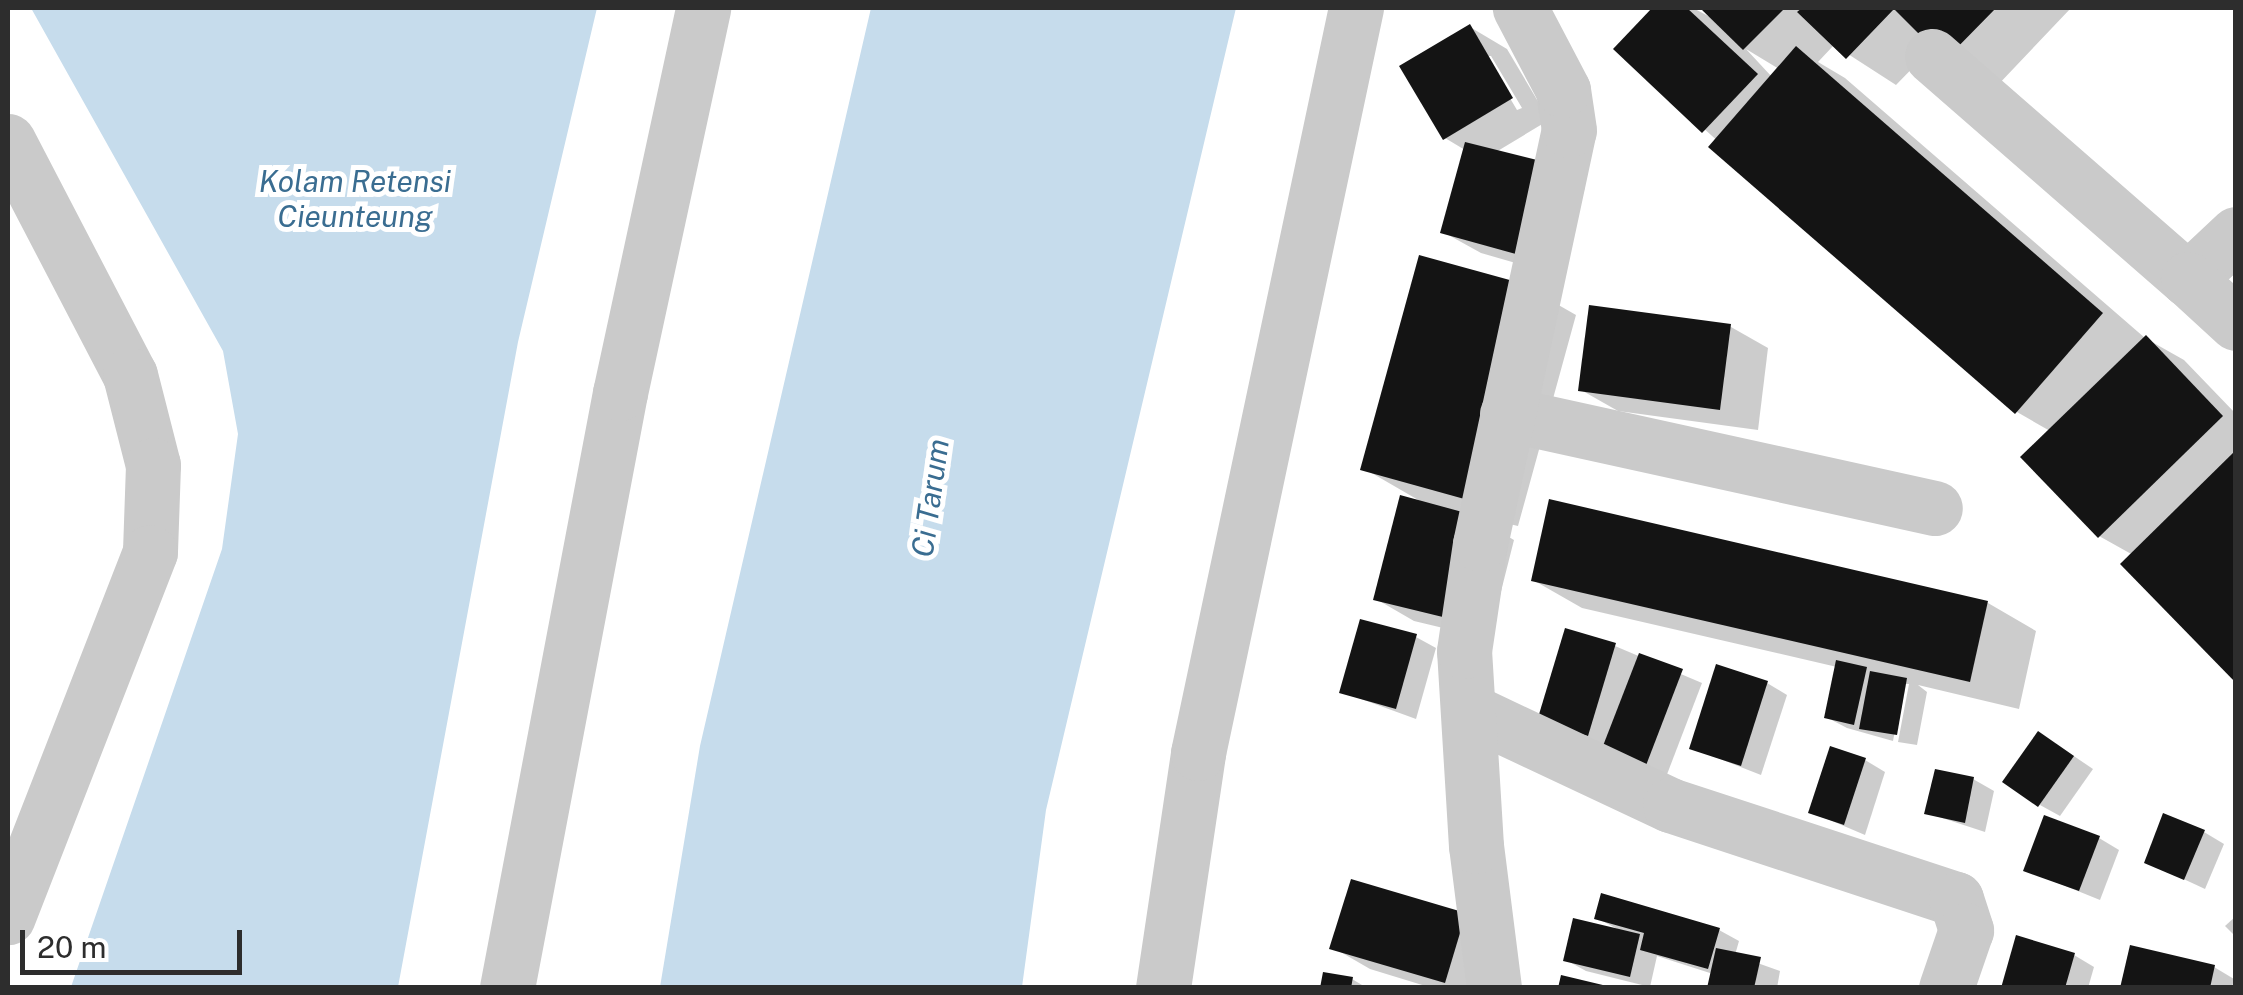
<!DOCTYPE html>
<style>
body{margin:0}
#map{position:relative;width:2243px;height:995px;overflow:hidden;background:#fff;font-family:"Public Sans",sans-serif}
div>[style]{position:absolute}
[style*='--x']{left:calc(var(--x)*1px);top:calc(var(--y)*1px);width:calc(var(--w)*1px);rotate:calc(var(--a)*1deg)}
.water>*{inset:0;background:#c6dcec}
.shadow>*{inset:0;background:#0003}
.building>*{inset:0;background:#141414}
.minor>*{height:55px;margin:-27.5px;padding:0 27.5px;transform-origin:27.5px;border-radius:27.5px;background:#cacaca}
span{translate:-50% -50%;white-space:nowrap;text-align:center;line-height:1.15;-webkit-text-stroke:10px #fff;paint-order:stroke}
.water-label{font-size:30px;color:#3a6d91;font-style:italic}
.frame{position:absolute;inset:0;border:10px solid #2d2d2d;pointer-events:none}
.scale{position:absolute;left:20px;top:930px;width:222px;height:45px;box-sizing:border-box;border:5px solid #2d2d2d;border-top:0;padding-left:12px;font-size:30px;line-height:35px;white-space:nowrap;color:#2d2d2d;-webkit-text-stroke:8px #fff;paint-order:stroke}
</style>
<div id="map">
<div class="water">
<i style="clip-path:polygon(31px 8px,597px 8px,518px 342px,398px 987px,71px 987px,222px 549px,238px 434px,223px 351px)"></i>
<i style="clip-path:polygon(871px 8px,1236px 8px,1046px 810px,1022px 987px,660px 987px,700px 746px)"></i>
</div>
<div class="shadow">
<i style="clip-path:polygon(evenodd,1655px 8px,1693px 8px,1712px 18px,1703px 8px,2071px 8px,1996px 87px,1934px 46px,1896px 85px,1834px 45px,1818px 62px,1845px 78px,2145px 338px,2184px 360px,2236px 414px,2236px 679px,2133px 555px,2099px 536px,2050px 431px,2017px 412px,1616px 49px,1655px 8px,1746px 49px,1779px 69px,1772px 77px,1746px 49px)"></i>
<i style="clip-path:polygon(evenodd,1470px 27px,1507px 49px,1549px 120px,1496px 152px,1548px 166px,1585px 187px,1561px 276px,1481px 253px,1443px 232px,1465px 150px,1445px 138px,1470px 27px,1485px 56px,1491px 56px,1522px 108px,1517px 110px,1485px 56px)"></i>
<i style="clip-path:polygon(1527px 287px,1576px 315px,1518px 526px,1471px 515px,1514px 540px,1489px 639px,1414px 621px,1376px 599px,1420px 501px,1363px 468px)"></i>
<i style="clip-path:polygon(1731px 327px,1768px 348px,1758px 430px,1618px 411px,1581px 390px)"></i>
<i style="clip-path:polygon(1551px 502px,1988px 603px,2036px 631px,2019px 709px,1918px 685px,1927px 692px,1917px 745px,1898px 742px,1909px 684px,1904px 684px,1893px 741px,1847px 728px,1826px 717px,1837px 667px,1582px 608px,1533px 580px)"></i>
<i style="clip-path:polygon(1416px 637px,1436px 648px,1416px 719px,1342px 692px)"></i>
<i style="clip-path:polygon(1615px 646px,1702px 683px,1666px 777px,1560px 732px)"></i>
<i style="clip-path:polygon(1767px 683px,1787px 695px,1761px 775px,1692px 748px)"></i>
<i style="clip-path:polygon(2059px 746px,2093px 769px,2060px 816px,2040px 805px)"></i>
<i style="clip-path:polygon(1865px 760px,1885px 772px,1865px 835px,1811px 812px)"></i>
<i style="clip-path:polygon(1973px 779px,1994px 791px,1985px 832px,1927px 813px)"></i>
<i style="clip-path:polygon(2204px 832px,2224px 844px,2205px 889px,2147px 862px)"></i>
<i style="clip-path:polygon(2099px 838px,2119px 850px,2100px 900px,2026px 870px)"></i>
<i style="clip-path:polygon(1465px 916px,1488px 988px,1432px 988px,1370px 969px,1332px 947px)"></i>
<i style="clip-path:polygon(2236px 916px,2236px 937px,2225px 926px)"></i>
<i style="clip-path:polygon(1597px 918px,1719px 930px,1739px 941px,1735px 955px,1780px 971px,1777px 988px,1710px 988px,1713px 974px,1657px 956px,1650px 987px,1586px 971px,1566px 960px,1619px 930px)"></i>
<i style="clip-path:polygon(2074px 955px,2094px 967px,2088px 988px,2004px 988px)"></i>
<i style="clip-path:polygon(2214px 967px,2234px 979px,2232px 988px,2123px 988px)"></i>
<i style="clip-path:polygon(1352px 979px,1367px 988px,1323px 988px)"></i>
</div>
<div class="building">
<i style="clip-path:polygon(1652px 8px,1687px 8px,1758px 74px,1702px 133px,1613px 49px)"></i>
<i style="clip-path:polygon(1700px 8px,1785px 8px,1743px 50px)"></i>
<i style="clip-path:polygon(1802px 8px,1996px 8px,1945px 60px,1894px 9px,1846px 59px,1797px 12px)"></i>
<i style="clip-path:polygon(1470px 24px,1513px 98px,1443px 140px,1399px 66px)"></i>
<i style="clip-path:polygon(1796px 46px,2103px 313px,2015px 414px,1708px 147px)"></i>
<i style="clip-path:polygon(1465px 142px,1549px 163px,1523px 256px,1440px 233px)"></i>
<i style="clip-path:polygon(1419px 255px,1528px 285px,1468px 500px,1360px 470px)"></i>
<i style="clip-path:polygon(1589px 305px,1731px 324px,1720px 410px,1578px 391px)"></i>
<i style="clip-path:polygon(2146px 335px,2223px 416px,2098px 538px,2020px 457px)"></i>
<i style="clip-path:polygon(2236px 450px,2236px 683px,2120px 564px)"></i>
<i style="clip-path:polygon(1400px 495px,1477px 516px,1451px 619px,1373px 600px)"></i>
<i style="clip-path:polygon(1549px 499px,1988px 601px,1970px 682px,1531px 581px)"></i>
<i style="clip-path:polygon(1360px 619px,1417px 634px,1396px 709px,1339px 693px)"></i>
<i style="clip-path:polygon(1565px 628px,1616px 643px,1588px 736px,1537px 721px)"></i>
<i style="clip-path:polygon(1639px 653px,1683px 669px,1645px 768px,1601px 751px)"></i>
<i style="clip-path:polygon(1836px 660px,1867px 667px,1854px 725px,1824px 718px)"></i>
<i style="clip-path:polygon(1716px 664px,1768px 681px,1741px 766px,1689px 749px)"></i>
<i style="clip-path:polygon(1870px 671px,1907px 678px,1897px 735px,1859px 729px)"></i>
<i style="clip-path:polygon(2038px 731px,2074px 756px,2038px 807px,2002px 782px)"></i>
<i style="clip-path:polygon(1830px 746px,1866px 758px,1844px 825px,1808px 813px)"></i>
<i style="clip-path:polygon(1935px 769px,1974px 777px,1965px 823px,1924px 814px)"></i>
<i style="clip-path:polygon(2163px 813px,2205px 830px,2184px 880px,2144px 863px)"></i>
<i style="clip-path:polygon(2044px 815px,2100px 836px,2079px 891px,2023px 871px)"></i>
<i style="clip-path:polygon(1351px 879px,1466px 913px,1445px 983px,1329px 949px)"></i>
<i style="clip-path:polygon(1601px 893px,1720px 928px,1708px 969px,1640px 950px,1644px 933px,1594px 919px)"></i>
<i style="clip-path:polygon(1573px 918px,1640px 934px,1630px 977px,1563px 961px)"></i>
<i style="clip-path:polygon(2016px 935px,2075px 953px,2065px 988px,2001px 988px)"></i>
<i style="clip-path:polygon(2130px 945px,2215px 965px,2210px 988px,2120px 988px)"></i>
<i style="clip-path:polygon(1716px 948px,1761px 957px,1754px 988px,1707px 988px)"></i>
<i style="clip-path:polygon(1323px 972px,1353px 977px,1351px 988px,1320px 988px)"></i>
<i style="clip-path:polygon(1561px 975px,1607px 986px,1606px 988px,1558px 988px)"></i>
</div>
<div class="minor">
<i style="--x:1932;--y:56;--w:340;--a:41.1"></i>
<i style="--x:8;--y:141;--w:264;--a:62.5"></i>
<i style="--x:130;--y:375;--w:93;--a:75.7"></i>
<i style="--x:153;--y:465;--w:87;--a:92"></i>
<i style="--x:150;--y:552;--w:392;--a:111.3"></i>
<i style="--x:2236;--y:234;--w:66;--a:136.8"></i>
<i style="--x:2188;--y:279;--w:65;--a:42.5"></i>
<i style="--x:1507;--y:414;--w:438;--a:12.4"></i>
<i style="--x:1468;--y:710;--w:223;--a:25.2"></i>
<i style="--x:1670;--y:805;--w:301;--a:18.2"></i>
<i style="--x:1956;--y:899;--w:33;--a:72"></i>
<i style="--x:1966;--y:930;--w:61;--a:109"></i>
<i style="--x:507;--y:988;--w:606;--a:-79.25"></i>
<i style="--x:620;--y:393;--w:394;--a:-77.8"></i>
<i style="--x:1163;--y:988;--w:238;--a:-81.5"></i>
<i style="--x:1198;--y:753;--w:762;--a:-78.03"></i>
<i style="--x:1494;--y:988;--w:143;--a:-97.2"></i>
<i style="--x:1476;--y:846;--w:195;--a:-93.5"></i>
<i style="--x:1464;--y:651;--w:108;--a:-81.5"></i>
<i style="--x:1480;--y:544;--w:423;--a:-77.9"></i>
<i style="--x:1569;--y:130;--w:40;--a:-98.5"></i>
<i style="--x:1563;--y:90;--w:93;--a:-117.7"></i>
</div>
<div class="water-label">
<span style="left:355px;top:198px">Kolam Retensi<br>Cieunteung</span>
<span style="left:930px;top:498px;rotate:-82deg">Ci Tarum</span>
</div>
<div class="frame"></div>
<div class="scale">20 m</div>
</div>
